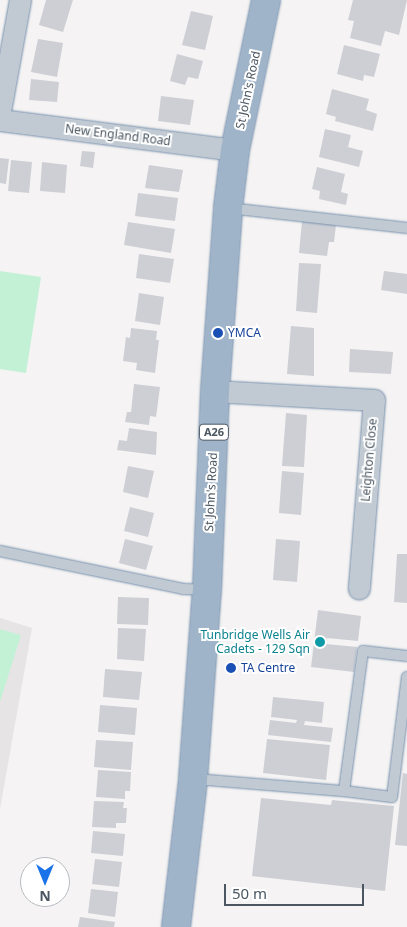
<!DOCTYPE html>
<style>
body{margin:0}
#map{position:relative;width:407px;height:927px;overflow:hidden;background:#f5f3f3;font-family:"Noto Sans",sans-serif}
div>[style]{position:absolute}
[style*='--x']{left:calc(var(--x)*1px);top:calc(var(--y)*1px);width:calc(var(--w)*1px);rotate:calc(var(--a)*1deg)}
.education>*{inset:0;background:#e6e4e5}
.green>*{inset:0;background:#c3f1d5}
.building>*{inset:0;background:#cdcfd5}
.roads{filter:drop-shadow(0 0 1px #7690ad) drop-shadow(0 0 1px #7690ad)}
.service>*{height:10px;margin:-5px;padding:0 5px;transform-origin:5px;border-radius:5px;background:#c1cad2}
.minor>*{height:21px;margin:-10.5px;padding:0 10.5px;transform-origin:10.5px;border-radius:10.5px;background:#c1cad2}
.trunk>*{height:28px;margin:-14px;padding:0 14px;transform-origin:14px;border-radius:14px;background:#9fb4c9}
.dots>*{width:14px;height:14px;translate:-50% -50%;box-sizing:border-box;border:2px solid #fff;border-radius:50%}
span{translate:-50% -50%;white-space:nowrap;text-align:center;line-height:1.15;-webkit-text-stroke:4px #fff;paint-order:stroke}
.shield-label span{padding:1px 4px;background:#fff;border:1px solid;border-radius:4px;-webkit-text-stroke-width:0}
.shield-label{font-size:11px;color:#4a5661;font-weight:700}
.street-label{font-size:12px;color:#4a5661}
.transit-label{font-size:12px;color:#164399}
.left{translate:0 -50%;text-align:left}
.culture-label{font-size:12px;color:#0d838f}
.right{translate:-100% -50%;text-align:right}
.north{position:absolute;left:20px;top:857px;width:50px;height:50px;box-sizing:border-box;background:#fff;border:1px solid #b7bbc0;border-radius:50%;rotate:180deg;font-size:14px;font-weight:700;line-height:20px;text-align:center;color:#4a5661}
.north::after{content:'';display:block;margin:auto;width:18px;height:22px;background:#1a73e8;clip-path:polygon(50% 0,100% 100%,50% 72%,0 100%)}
.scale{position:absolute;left:224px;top:884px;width:140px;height:22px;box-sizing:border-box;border:2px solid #4a5661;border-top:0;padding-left:6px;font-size:15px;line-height:18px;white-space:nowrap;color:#4a5661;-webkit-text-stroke:4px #fff;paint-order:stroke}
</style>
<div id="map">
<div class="education">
<i style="clip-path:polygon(0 618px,32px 628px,0 809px)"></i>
</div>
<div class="green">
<i style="clip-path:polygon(0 271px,41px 277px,26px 373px,0 369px)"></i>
<i style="clip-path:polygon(0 629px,21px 635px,0 702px)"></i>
</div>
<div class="building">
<i style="clip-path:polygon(46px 0,73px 0,63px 32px,39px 25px)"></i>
<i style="clip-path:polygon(353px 0,407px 0,399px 35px,385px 31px,381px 46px,350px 38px,354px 21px,348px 20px)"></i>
<i style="clip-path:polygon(191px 11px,213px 16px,205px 50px,182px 45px)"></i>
<i style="clip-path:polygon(38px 39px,63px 43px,57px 77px,31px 72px)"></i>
<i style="clip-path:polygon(344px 45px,380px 54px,374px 77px,364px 75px,363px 81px,337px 74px)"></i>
<i style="clip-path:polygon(177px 54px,203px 61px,198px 79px,188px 77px,185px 85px,170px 81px)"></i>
<i style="clip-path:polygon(31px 79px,59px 82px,57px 102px,29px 100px)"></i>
<i style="clip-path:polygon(332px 89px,369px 99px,366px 110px,377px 114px,373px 131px,335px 121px,336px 117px,326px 114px)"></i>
<i style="clip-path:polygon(161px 96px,194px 100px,190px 125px,158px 121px)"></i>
<i style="clip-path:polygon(325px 129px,351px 135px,348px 147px,363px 151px,359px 167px,319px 157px)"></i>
<i style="clip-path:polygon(82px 151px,95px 152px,93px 168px,80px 166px)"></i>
<i style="clip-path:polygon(0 158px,9px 159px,6px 184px,0 183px)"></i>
<i style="clip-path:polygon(11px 160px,32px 162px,29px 193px,8px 191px)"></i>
<i style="clip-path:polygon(42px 162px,67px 165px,65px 193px,40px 191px)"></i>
<i style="clip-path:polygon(149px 165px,183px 170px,179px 192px,145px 188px)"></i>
<i style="clip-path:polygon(317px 167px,345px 174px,341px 192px,348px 194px,346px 205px,319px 199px,320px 191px,312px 189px)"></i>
<i style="clip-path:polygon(138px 193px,178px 198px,175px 221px,135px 216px)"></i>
<i style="clip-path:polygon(302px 221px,336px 225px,334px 242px,329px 242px,327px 256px,299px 253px)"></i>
<i style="clip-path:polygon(128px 222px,175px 229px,171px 253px,124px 245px)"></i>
<i style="clip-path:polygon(139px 254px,174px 259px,170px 283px,136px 278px)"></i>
<i style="clip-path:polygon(299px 263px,321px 264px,317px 313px,296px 311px)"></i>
<i style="clip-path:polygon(384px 271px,407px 274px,407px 294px,381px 290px)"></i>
<i style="clip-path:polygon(139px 293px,164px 297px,160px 325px,135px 321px)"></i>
<i style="clip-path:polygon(291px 326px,314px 328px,314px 376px,287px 374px)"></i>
<i style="clip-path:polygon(131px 328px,157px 331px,156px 340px,159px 340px,155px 373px,136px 370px,137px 363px,123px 361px,126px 337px,130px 338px)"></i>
<i style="clip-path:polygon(350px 349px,393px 352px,391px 374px,349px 372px)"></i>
<i style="clip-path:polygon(134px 384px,160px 387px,156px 417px,150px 416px,149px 425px,125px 422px,127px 412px,131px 412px)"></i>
<i style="clip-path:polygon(286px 413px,307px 415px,304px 467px,282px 466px)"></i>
<i style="clip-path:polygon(129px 428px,157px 432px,156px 455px,117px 450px,119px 440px,127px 441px)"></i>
<i style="clip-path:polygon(128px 466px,154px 471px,148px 498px,123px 492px)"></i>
<i style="clip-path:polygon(282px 471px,304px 473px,301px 515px,279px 513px)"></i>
<i style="clip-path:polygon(130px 507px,154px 513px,148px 537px,124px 531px)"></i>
<i style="clip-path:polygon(125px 539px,153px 546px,146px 570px,119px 563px)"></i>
<i style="clip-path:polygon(276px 539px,300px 541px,297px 582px,273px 580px)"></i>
<i style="clip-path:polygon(397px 554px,407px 554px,407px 603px,394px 602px)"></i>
<i style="clip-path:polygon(118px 597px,149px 598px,148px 625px,117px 624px)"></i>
<i style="clip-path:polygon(318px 610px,361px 616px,358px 641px,327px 638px,326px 644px,357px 647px,354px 672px,311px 667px)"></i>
<i style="clip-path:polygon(118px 628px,146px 629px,144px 661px,117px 659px)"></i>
<i style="clip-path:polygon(105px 669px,142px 672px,139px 700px,103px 697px)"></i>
<i style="clip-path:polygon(273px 697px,324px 702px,322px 723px,305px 721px,304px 725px,333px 728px,331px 742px,268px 735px,270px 720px,296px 723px,297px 720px,271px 717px)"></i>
<i style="clip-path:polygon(100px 705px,137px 708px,135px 735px,98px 732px)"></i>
<i style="clip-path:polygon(267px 739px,330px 745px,326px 780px,263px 773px)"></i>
<i style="clip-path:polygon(96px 740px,133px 742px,131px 770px,94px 767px)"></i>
<i style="clip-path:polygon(98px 770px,131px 772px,130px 791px,125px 791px,125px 799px,96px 797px)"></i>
<i style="clip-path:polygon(403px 773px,407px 774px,407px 846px,395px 845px)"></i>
<i style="clip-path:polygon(261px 798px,331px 805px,332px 800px,394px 806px,385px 891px,252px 876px)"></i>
<i style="clip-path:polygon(94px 801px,124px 802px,123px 808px,127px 808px,126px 823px,116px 823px,116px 828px,92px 827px)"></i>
<i style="clip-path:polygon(93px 831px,125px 834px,123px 856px,91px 853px)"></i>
<i style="clip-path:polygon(95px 859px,122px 862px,119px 887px,92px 884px)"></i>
<i style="clip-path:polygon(91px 889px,118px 892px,115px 917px,88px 913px)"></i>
<i style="clip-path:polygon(80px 917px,115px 922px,114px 927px,78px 927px)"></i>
</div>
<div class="roads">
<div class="service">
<i style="--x:229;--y:208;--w:179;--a:6.4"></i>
<i style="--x:0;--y:551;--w:187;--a:11.7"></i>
<i style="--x:183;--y:589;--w:23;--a:2"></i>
<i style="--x:194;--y:779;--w:150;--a:4.6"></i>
<i style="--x:344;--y:791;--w:141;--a:-82.3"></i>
<i style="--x:363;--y:651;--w:44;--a:6.5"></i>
<i style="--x:344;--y:791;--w:48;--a:7.1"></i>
<i style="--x:392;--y:797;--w:121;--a:-82.9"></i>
</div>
<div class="minor">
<i style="--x:0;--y:111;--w:113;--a:-79.8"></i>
<i style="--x:0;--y:120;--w:237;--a:7.3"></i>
<i style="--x:215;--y:391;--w:159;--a:3.2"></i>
<i style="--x:374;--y:400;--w:189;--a:94.6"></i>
</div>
<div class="trunk">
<i style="--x:176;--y:927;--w:149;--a:-83.4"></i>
<i style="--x:193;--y:779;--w:190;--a:-85.8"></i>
<i style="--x:207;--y:590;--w:199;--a:-87.7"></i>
<i style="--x:215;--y:391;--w:183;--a:-85.9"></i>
<i style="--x:228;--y:208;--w:58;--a:-83.1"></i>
<i style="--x:235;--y:150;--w:153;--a:-78.3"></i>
</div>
</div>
<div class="dots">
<i style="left:218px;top:333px;background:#1a4fb4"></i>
<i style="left:320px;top:642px;background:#0f9aa8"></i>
<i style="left:231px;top:668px;background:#1a4fb4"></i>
</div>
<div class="shield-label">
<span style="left:214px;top:432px">A26</span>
</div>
<div class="street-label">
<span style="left:248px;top:90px;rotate:-78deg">St John's Road</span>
<span style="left:118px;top:135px;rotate:7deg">New England Road</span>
<span style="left:369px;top:460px;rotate:-85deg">Leighton Close</span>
<span style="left:211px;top:492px;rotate:-87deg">St John's Road</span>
</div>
<div class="transit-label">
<span class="left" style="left:228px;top:333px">YMCA</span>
<span class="left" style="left:241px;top:668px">TA Centre</span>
</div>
<div class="culture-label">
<span class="right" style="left:310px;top:642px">Tunbridge Wells Air<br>Cadets - 129 Sqn</span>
</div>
<div class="north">N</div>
<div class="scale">50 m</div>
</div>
